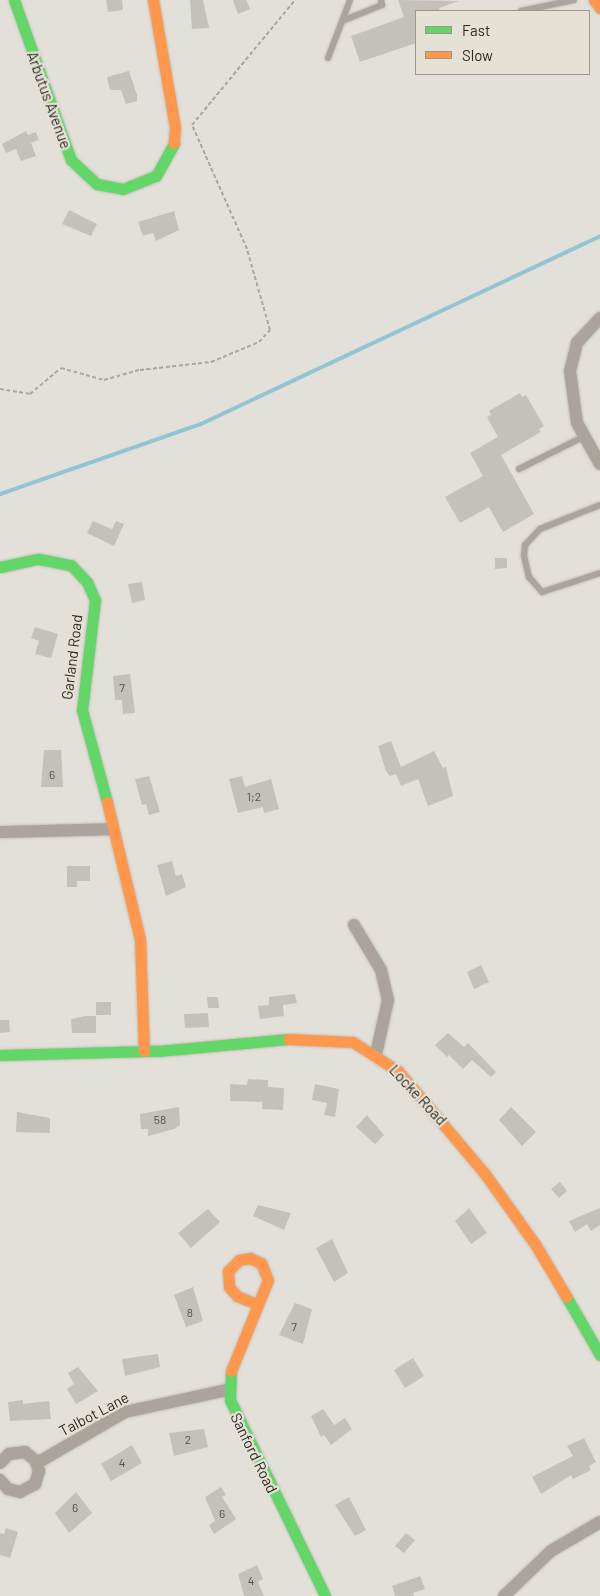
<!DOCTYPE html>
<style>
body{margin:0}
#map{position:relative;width:600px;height:1596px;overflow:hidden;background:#e2e0d8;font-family:Barlow,sans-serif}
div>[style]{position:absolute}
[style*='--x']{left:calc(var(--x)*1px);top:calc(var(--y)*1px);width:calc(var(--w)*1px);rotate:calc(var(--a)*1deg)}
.stream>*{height:4px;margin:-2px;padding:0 2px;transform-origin:2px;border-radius:2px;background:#92c4d4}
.building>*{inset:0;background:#c4c1bb}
.path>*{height:2px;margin-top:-1px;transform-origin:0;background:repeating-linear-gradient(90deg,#aaa6a1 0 4px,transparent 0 6.5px)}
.roads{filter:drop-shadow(0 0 1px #c0beb8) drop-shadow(0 0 1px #c0beb8)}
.lane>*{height:6px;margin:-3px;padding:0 3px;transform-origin:3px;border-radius:3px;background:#aaa49d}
.street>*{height:12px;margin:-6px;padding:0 6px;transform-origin:6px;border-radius:6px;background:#aaa49d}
.fast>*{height:11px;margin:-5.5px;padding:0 5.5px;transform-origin:5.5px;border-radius:5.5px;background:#63d668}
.slow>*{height:11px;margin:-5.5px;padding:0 5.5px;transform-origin:5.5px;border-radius:5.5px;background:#ff974d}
span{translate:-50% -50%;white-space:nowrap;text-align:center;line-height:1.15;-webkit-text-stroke:4.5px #e5e2d5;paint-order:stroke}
.number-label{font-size:12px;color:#504f4a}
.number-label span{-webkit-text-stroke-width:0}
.street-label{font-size:15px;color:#2a2924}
.legend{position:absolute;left:415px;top:10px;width:175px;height:65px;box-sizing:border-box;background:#e5e2d5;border:1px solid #9a988e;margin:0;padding:6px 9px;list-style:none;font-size:15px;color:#2a2924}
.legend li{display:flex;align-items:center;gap:10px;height:25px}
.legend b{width:25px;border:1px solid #9a988e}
</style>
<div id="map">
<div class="stream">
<i style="--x:0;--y:494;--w:213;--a:-19.2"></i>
<i style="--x:201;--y:424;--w:441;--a:-25.2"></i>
</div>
<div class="building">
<i style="clip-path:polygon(106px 0,122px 0,123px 10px,108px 12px)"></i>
<i style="clip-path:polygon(190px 0,203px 0,209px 28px,192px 29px)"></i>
<i style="clip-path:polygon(233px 0,246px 0,250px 9px,238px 14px)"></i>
<i style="clip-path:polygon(398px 0,459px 1px,439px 8px,440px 11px,416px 11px,416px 43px,360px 62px,351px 36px,404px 17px)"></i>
<i style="clip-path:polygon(129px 71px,137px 95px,137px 101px,126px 104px,121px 90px,110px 90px,107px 77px)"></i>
<i style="clip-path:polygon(26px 131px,28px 135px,36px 132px,39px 140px,31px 143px,36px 156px,21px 161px,16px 149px,6px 153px,2px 144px)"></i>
<i style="clip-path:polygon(69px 210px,97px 224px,91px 236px,62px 224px)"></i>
<i style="clip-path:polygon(174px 211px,179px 230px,156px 241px,153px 233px,143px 236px,138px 222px)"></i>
<i style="clip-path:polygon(520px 393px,522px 397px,526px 395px,544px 426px,539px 429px,541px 432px,501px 455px,534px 514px,503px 532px,489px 507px,460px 523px,445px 497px,483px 476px,470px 453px,498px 437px,487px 417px,491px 415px,489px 411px)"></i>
<i style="clip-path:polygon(93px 521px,112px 529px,116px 521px,124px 524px,114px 546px,87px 533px)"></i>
<i style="clip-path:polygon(495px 558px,507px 558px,507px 568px,495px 569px)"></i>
<i style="clip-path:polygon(142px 582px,145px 600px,132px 603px,128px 584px)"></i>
<i style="clip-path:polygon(35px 627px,58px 634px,51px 658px,35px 654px,39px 641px,31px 638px)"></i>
<i style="clip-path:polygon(130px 674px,135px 713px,123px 714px,122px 700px,115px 700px,113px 676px)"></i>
<i style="clip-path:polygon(391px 741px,401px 767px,434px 751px,443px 768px,446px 767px,453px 796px,428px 806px,418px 779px,401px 786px,396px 774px,390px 776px,386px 771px,378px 746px)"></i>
<i style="clip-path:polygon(44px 750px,61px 750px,63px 787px,41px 787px)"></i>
<i style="clip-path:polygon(149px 776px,160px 812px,149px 815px,146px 804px,142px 805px,135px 779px)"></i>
<i style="clip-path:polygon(242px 776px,245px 787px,271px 779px,279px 809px,264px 813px,263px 807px,238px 813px,229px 779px)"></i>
<i style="clip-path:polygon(172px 861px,176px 876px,182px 874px,186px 887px,166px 896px,157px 865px)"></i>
<i style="clip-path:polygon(67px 866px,90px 866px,90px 881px,77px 881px,77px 887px,67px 887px)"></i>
<i style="clip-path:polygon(481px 965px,489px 982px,474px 989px,467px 972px)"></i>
<i style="clip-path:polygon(295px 994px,297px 1003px,283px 1005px,284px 1016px,260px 1019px,258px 1006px,269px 1005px,269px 997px)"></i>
<i style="clip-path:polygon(207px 997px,218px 997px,219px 1008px,208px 1008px)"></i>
<i style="clip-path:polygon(96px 1002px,111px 1002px,111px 1015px,96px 1015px)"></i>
<i style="clip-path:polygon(208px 1013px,209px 1027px,185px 1028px,184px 1014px)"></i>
<i style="clip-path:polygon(85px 1016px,96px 1016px,96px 1033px,72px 1033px,71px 1019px)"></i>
<i style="clip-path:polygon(0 1020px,9px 1020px,10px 1032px,0 1033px)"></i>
<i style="clip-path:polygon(448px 1033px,464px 1047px,468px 1043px,496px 1072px,491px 1077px,472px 1060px,463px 1069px,449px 1055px,447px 1057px,435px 1045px)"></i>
<i style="clip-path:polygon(248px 1079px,268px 1080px,268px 1087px,284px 1088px,283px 1110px,262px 1109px,262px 1102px,230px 1101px,230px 1084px,247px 1085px)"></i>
<i style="clip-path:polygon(315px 1084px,339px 1089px,335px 1117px,324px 1115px,327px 1103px,312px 1100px)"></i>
<i style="clip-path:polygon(179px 1107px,180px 1125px,174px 1129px,148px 1136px,148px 1129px,141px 1129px,140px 1114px)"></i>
<i style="clip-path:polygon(511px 1107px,536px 1132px,522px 1146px,499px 1120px)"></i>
<i style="clip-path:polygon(17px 1112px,50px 1118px,50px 1133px,16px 1132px)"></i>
<i style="clip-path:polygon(367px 1115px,384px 1135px,375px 1144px,356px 1127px)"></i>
<i style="clip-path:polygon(560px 1182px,567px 1191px,559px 1198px,551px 1189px)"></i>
<i style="clip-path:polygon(258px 1205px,291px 1213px,284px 1230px,253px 1216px)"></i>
<i style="clip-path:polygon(469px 1208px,487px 1233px,471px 1244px,455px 1221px)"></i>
<i style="clip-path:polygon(600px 1208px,600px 1225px,591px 1231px,587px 1224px,575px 1232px,569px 1221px)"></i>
<i style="clip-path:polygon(208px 1209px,220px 1222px,191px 1248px,178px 1233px)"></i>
<i style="clip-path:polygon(332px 1239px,348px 1273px,334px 1282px,316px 1248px)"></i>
<i style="clip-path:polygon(193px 1287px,203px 1321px,186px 1327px,174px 1295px)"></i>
<i style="clip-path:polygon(295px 1303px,312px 1309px,303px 1344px,279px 1335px)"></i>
<i style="clip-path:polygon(158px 1354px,160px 1367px,125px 1376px,122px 1359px)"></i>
<i style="clip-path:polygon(413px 1358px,424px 1376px,405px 1388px,394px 1370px)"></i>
<i style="clip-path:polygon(78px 1367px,98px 1391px,76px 1404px,67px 1389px,74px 1384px,68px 1373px)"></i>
<i style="clip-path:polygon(23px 1400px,23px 1404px,49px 1401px,51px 1419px,10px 1421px,8px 1402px)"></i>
<i style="clip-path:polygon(323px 1409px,334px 1425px,345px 1418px,352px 1429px,331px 1445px,324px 1435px,321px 1437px,311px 1416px)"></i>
<i style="clip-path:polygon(204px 1429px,208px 1447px,174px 1456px,169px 1433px)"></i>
<i style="clip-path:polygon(584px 1438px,596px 1462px,589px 1466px,591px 1470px,573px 1479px,571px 1475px,541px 1494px,532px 1477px,573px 1456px,567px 1446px)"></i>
<i style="clip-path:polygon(132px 1445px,142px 1463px,111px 1481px,101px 1464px)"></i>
<i style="clip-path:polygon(221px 1487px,226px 1495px,222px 1497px,236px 1519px,214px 1534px,209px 1525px,215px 1521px,205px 1497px)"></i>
<i style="clip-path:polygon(76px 1492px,92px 1513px,69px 1533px,55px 1513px)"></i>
<i style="clip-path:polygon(349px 1497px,366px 1530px,355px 1536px,335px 1505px)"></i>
<i style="clip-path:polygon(6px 1528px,18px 1532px,10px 1558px,0 1555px,0 1533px,4px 1534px)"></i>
<i style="clip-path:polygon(406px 1533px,415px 1540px,404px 1553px,395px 1546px)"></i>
<i style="clip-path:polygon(257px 1565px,263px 1579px,258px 1582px,264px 1596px,244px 1596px,238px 1574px)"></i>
<i style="clip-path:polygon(420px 1576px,425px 1589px,413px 1593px,414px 1596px,395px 1596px,392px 1586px)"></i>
</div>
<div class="path">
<i style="--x:0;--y:389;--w:30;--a:9"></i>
<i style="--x:30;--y:394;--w:40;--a:-40"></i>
<i style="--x:61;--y:368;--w:45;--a:15.6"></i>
<i style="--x:104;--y:380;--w:37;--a:-16"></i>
<i style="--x:140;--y:370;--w:71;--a:-6.4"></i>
<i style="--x:211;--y:362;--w:52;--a:-22.6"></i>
<i style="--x:259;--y:342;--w:16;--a:-47"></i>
<i style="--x:270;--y:330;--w:84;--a:-105.9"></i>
<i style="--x:247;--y:249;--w:136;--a:-113.9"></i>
<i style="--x:192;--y:125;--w:162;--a:-50.5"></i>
</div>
<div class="roads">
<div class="lane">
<i style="--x:521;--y:11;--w:54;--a:-11.7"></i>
<i style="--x:342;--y:21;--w:43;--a:-21.8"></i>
<i style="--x:382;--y:5;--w:5;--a:-101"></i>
<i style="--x:328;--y:58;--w:62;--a:-69.2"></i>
<i style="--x:519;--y:469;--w:74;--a:-26.6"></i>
<i style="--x:600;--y:505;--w:65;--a:158.2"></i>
<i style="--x:540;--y:529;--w:22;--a:133"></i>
<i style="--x:525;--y:545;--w:11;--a:95"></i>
<i style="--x:524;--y:556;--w:22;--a:77"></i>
<i style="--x:529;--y:577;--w:20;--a:49"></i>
<i style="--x:542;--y:592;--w:61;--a:-18.1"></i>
</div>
<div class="street">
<i style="--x:600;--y:318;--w:34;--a:133"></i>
<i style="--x:577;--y:343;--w:29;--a:104"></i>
<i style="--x:570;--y:371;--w:52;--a:82.3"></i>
<i style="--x:577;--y:423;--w:47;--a:60.7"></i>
<i style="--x:0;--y:832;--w:112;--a:-1.5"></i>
<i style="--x:354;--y:925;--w:52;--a:59"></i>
<i style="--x:381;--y:970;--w:31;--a:77"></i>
<i style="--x:388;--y:1000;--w:55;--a:102.5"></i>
<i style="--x:0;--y:1463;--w:13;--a:-45"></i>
<i style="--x:9;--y:1454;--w:16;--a:-7"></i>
<i style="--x:25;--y:1452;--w:13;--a:39"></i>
<i style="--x:35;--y:1460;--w:12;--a:70"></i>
<i style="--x:39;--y:1471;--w:14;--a:107"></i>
<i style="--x:35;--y:1484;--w:17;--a:152"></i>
<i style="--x:20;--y:1492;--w:12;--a:-166"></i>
<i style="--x:8;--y:1489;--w:12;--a:-132"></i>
<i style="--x:37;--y:1463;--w:102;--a:-30.1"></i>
<i style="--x:125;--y:1412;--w:105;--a:-12.1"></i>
<i style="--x:504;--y:1596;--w:65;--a:-43.8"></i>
<i style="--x:551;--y:1551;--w:57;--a:-30.6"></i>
</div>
<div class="fast">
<i style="--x:14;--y:0;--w:170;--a:70.4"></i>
<i style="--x:71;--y:160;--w:35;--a:43"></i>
<i style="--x:97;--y:184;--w:26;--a:11"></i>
<i style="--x:123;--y:189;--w:35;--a:-22"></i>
<i style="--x:156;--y:176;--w:38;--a:-61"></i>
<i style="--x:0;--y:567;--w:40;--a:-12"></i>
<i style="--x:39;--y:559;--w:33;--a:11"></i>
<i style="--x:71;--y:565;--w:23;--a:47"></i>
<i style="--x:87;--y:582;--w:20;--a:66"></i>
<i style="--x:95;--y:600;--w:111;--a:96.7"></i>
<i style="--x:82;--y:710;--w:95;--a:74.8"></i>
<i style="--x:0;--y:1055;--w:158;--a:-1.5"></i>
<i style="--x:158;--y:1051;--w:131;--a:-5.3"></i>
<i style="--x:566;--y:1296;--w:68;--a:60"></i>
<i style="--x:231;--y:1371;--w:29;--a:92"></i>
<i style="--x:230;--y:1400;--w:218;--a:64.1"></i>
</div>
<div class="slow">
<i style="--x:153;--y:0;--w:129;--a:80.2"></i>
<i style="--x:175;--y:127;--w:16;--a:94"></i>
<i style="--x:594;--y:0;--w:10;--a:53"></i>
<i style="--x:107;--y:802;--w:141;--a:76.5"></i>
<i style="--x:140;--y:939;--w:112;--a:88"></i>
<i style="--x:288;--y:1039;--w:65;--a:2.6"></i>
<i style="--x:353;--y:1042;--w:54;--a:32.8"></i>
<i style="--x:398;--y:1071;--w:135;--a:49.8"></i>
<i style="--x:485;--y:1174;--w:86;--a:54.5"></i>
<i style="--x:535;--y:1244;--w:61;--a:59.2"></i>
<i style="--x:231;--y:1371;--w:98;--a:-67.9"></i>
<i style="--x:268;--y:1280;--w:18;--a:-112"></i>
<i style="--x:261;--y:1263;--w:12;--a:-156"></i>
<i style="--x:250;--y:1258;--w:11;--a:170"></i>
<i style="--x:239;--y:1260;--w:16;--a:135"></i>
<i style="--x:228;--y:1271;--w:16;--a:86"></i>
<i style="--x:229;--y:1287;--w:12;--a:48"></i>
<i style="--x:237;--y:1296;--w:22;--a:22"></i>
</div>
</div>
<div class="number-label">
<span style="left:122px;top:688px">7</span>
<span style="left:52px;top:775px">6</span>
<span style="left:254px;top:797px">1;2</span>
<span style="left:160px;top:1120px">58</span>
<span style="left:190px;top:1313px">8</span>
<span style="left:294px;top:1327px">7</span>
<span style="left:188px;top:1440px">2</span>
<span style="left:122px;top:1463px">4</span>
<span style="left:75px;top:1508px">6</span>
<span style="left:222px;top:1514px">6</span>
<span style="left:251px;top:1581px">4</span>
</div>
<div class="street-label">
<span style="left:49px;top:100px;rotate:70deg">Arbutus Avenue</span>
<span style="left:72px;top:657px;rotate:-83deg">Garland Road</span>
<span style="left:418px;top:1095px;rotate:47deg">Locke Road</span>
<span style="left:94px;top:1414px;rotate:-28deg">Talbot Lane</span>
<span style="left:254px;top:1453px;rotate:64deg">Sanford Road</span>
</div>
<ul class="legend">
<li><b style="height:6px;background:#63d668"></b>Fast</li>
<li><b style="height:6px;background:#ff974d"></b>Slow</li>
</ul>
</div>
